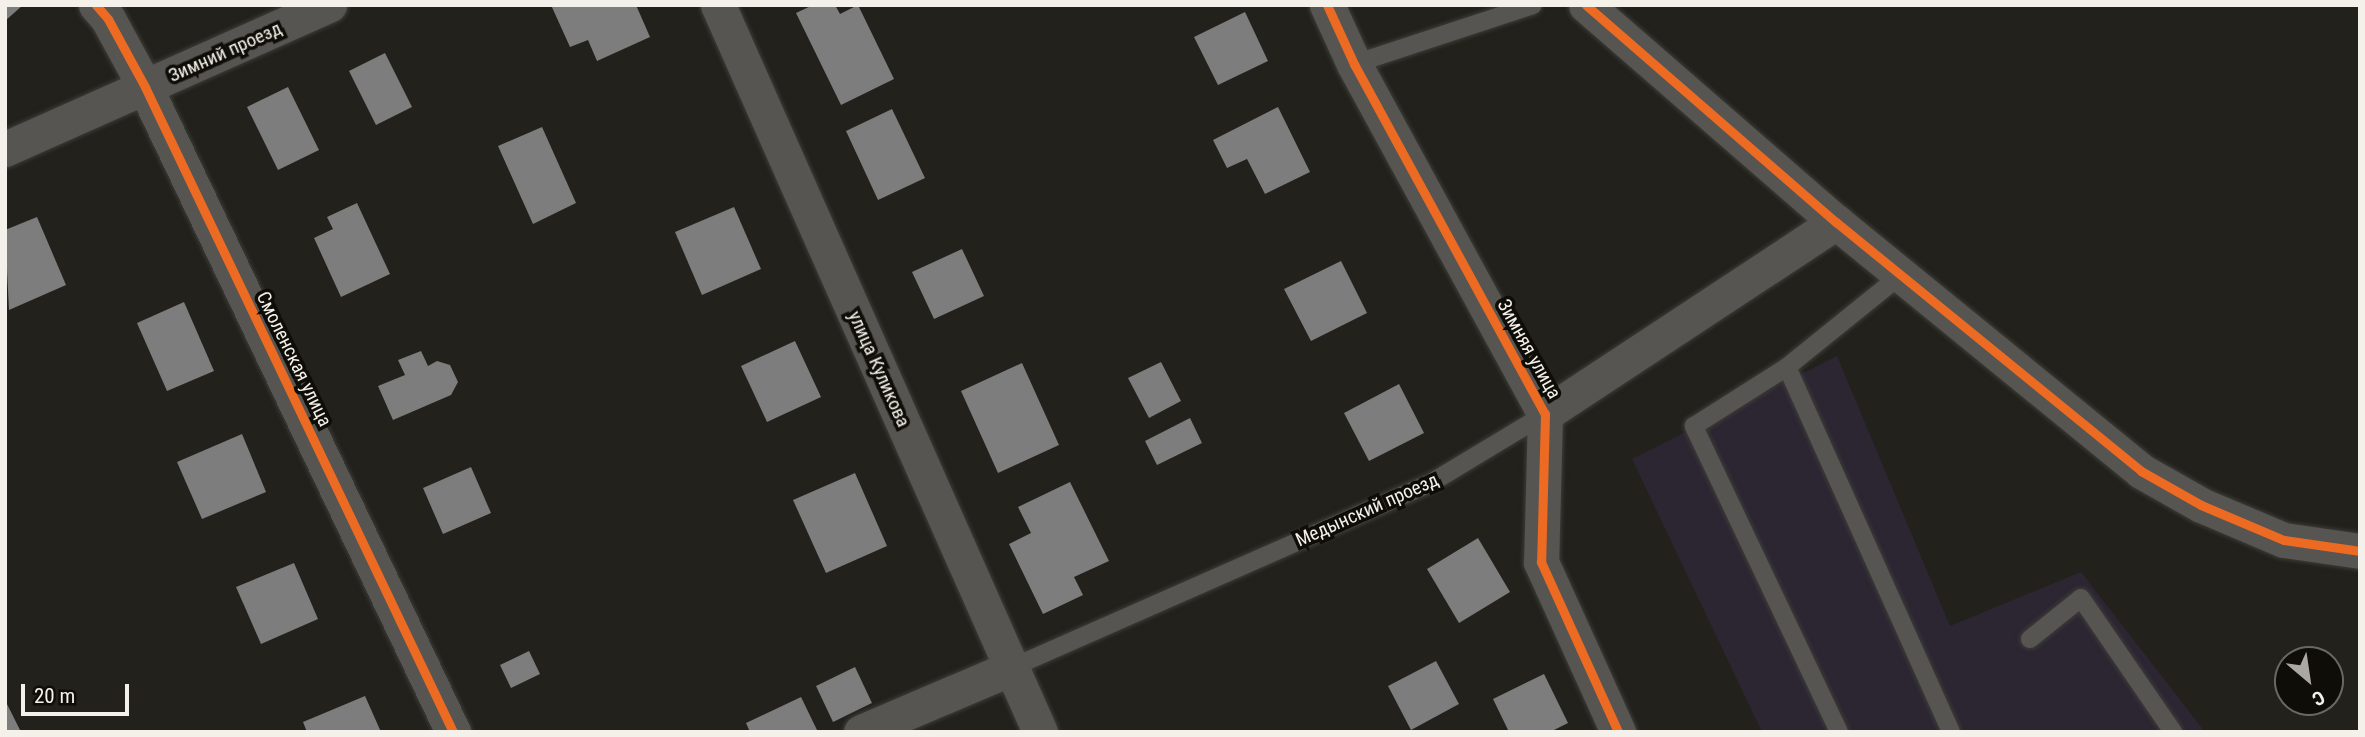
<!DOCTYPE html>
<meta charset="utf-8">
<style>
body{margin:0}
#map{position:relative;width:2365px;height:737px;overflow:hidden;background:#22211c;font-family:"Roboto Condensed",sans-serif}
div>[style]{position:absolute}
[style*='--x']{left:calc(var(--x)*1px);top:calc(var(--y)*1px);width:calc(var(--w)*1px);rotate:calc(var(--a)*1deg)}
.industrial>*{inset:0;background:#2c2633}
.building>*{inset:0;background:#7d7d7d}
.roads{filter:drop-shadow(0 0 2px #3d3d38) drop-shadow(0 0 2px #3d3d38)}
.lane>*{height:18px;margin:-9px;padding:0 9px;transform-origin:9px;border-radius:9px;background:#575551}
.street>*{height:35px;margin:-17.5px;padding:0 17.5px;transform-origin:17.5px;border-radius:17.5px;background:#575551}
.cycleway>*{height:9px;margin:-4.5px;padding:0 4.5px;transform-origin:4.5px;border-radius:4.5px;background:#ed6a23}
span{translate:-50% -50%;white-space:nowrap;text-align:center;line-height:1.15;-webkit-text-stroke:7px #0e0d08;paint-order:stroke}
.street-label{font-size:19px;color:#f3f1e9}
.frame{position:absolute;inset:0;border:7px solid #f3f1e9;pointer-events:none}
.north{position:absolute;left:2274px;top:646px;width:70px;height:70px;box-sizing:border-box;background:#0e0d08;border:2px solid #6a6862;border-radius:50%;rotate:151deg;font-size:19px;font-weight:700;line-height:28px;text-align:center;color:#f3f1e9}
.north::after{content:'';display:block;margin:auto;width:24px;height:32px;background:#aaa8a1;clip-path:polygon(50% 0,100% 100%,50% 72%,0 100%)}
.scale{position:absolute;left:21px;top:684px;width:108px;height:32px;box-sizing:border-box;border:4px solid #f3f1e9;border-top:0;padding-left:9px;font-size:21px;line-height:24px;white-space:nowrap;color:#f3f1e9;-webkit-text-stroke:5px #0e0d08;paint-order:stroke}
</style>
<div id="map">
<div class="industrial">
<i style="clip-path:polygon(1837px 356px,1950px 626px,2081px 572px,2205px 732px,1762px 732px,1632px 459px)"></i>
</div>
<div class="building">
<i style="clip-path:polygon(5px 5px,23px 5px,5px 21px)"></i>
<i style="clip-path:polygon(551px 5px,636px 5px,650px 37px,597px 61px,588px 40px,570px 47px)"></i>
<i style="clip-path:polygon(813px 5px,835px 5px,840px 14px,858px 5px,894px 79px,841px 105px,796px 13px)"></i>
<i style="clip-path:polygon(1245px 12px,1268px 61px,1218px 85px,1194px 37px)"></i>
<i style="clip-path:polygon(385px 53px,412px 107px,376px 125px,349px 71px)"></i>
<i style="clip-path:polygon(288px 87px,319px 150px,278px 170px,247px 107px)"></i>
<i style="clip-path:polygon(1278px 107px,1310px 172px,1265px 194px,1247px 159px,1227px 168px,1213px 140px)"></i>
<i style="clip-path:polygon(892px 109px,925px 178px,878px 200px,846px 131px)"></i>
<i style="clip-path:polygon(542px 127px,576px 203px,533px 224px,498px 146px)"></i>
<i style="clip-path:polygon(357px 203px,390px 274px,341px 297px,314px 238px,333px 229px,327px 217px)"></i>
<i style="clip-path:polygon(734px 207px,761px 269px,702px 295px,675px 232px)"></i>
<i style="clip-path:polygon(37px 217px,66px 285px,9px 310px,5px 230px)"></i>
<i style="clip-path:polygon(962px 249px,984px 296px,934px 319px,912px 272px)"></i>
<i style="clip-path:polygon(1341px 261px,1367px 313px,1311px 341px,1284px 289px)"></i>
<i style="clip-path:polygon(184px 302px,214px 371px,167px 391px,137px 323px)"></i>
<i style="clip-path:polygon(795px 341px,821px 397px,767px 422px,741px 366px)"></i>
<i style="clip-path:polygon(421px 351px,428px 366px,437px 361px,450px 365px,458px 382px,451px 395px,393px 420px,378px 386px,405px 375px,398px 360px)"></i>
<i style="clip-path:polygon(1161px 362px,1181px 401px,1149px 418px,1128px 378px)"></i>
<i style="clip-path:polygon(1022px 363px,1059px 445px,998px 473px,961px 391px)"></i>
<i style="clip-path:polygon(1399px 384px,1424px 433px,1369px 461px,1344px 413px)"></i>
<i style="clip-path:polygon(1190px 418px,1202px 443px,1157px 465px,1145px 441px)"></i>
<i style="clip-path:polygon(242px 434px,266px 492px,202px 519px,177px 462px)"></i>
<i style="clip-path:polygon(471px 467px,491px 513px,443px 534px,423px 488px)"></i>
<i style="clip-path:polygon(855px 473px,887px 546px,826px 573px,793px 500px)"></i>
<i style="clip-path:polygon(1070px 482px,1109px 561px,1074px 577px,1083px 595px,1043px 614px,1009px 544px,1031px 533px,1018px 507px)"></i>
<i style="clip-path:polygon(1478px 538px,1510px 592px,1459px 623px,1427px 569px)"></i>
<i style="clip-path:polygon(294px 563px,318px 619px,261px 644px,236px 587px)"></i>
<i style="clip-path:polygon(529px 651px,540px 674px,511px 688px,500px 665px)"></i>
<i style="clip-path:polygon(1436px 661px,1459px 704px,1411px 730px,1388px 686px)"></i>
<i style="clip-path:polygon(855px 667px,872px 703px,833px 722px,816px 686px)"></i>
<i style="clip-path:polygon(1544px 674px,1568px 723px,1550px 732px,1509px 732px,1493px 699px)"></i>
<i style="clip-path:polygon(365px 696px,381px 732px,307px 732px,303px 722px)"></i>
<i style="clip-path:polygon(801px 697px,817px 730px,750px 732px,746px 723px)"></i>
<i style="clip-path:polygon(5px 700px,21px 732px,5px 732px)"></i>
</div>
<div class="roads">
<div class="lane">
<i style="--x:1354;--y:64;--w:188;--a:-18.2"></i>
<i style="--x:1787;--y:367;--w:400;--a:65.8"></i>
<i style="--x:2030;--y:639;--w:65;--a:-38.8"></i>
<i style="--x:2081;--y:598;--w:163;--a:55.5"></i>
<i style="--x:1011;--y:668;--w:462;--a:-23.8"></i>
<i style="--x:1434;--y:481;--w:130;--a:-31.1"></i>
<i style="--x:1839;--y:732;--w:339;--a:-115.4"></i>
<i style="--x:1694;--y:426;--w:110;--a:-32.4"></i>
<i style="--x:1787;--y:367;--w:146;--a:-38.9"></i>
</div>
<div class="street">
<i style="--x:96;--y:5;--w:18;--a:49"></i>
<i style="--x:108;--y:19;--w:77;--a:61.4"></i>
<i style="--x:145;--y:87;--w:715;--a:64.47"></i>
<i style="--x:718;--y:5;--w:795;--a:66.11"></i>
<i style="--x:1327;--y:5;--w:65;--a:65.4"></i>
<i style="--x:1354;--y:64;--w:399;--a:61.4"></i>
<i style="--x:1545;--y:414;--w:148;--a:91.5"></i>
<i style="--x:1541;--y:562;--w:187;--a:65.6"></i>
<i style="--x:1586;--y:5;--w:331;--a:41"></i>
<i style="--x:1836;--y:222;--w:394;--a:39.2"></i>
<i style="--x:2141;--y:471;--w:69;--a:29.5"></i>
<i style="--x:2201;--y:505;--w:90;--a:22.9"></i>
<i style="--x:2284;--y:540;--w:77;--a:8.2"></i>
<i style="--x:5;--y:149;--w:355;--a:-24"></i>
<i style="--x:1545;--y:414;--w:349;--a:-33.4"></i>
<i style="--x:861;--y:732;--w:163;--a:-23.1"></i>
</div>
</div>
<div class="cycleway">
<i style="--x:96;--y:5;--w:18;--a:49"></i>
<i style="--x:108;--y:19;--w:77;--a:61.4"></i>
<i style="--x:145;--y:87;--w:715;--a:64.47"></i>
<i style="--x:1327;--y:5;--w:65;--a:65.4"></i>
<i style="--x:1354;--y:64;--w:399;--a:61.4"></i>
<i style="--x:1545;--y:414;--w:148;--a:91.5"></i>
<i style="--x:1541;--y:562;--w:187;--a:65.6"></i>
<i style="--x:1586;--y:5;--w:331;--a:41"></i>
<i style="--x:1836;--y:222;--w:394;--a:39.2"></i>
<i style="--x:2141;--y:471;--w:69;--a:29.5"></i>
<i style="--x:2201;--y:505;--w:90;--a:22.9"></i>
<i style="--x:2284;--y:540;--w:77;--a:8.2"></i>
</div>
<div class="street-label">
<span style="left:225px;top:52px;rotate:-24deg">Зимний проезд</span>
<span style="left:1529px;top:349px;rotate:61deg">Зимняя улица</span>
<span style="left:294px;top:359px;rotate:64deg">Смоленская улица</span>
<span style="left:879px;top:369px;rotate:66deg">улица Куликова</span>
<span style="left:1367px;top:510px;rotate:-24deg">Медынский проезд</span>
</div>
<div class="frame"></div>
<div class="north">С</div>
<div class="scale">20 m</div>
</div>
